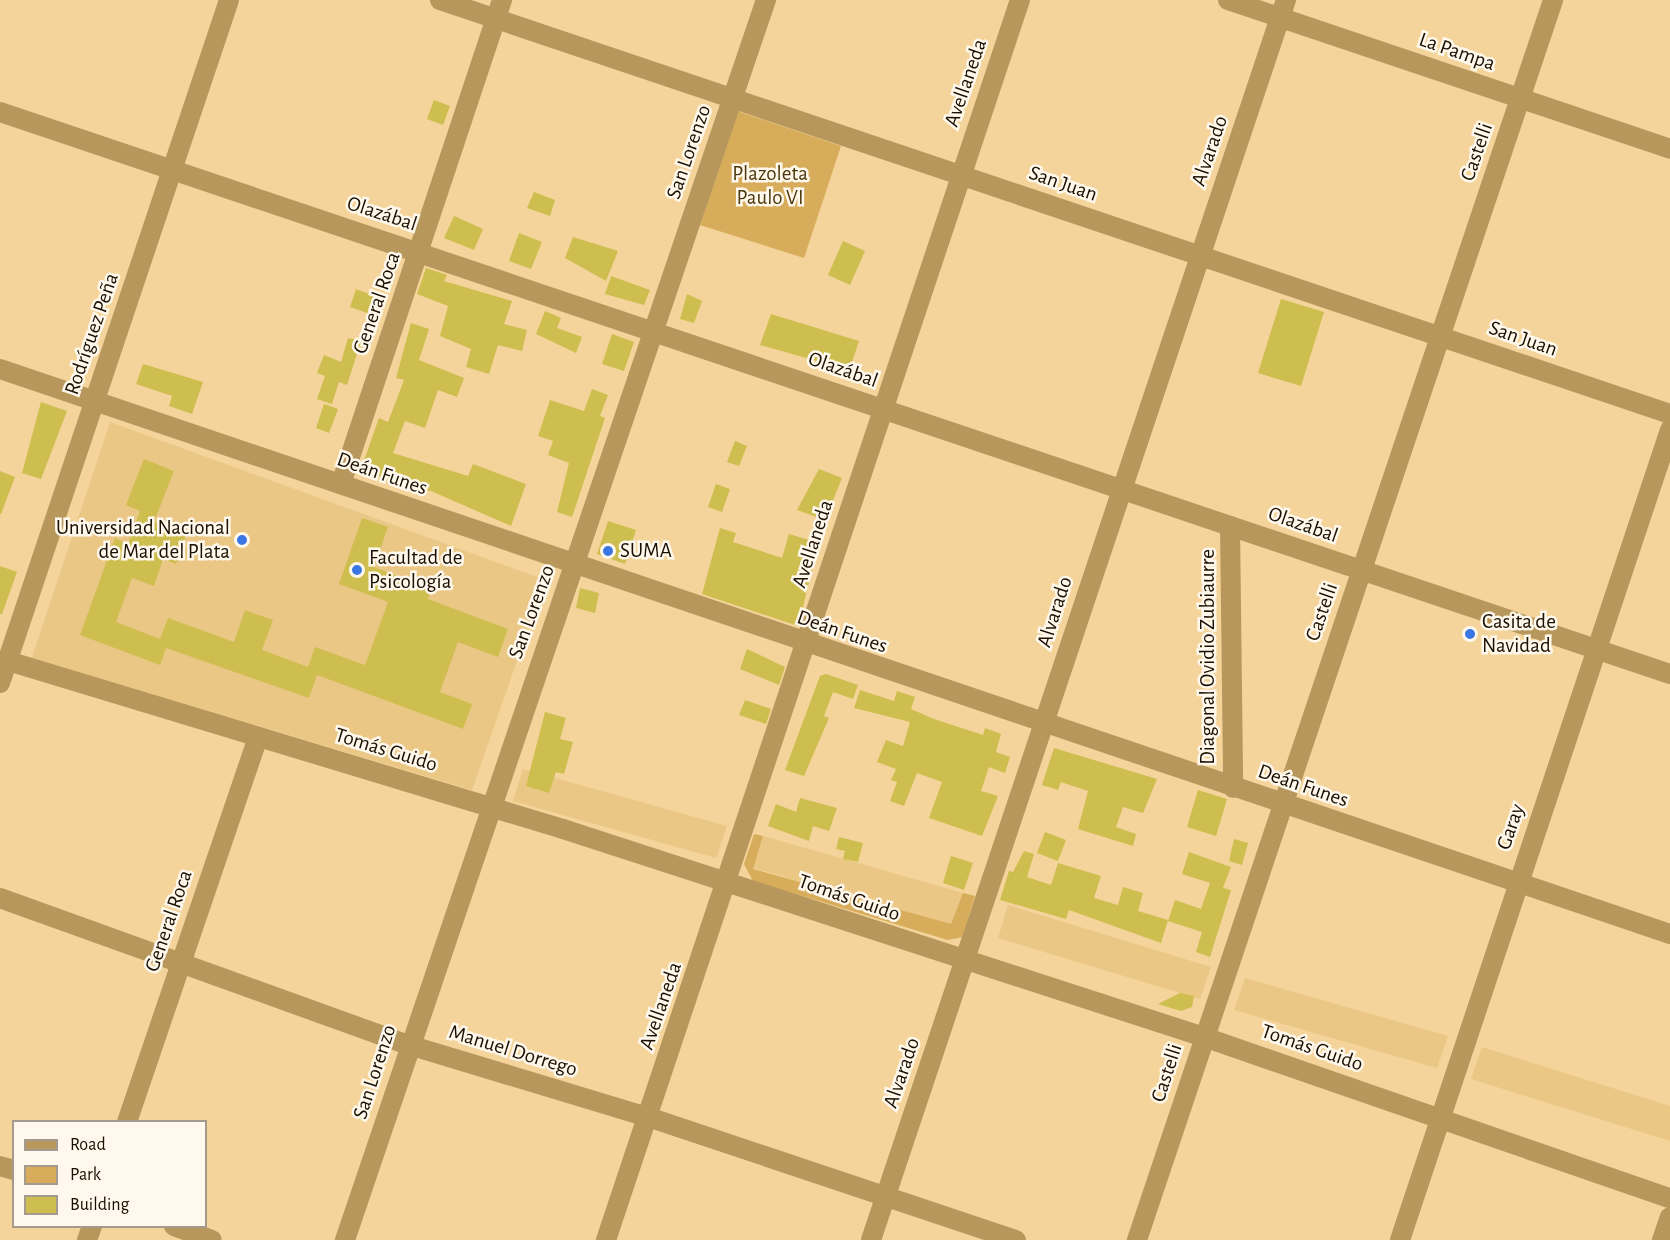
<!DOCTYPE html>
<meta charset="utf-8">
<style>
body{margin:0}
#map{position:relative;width:1670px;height:1240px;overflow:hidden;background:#f4d49a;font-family:"Alegreya Sans",sans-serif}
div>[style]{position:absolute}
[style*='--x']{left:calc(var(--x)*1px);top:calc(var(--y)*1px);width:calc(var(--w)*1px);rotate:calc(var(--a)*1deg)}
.built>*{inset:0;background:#ebc786}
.green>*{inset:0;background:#d7ac5b}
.building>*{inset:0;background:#cebe4f}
.minor>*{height:20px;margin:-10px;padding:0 10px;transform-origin:10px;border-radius:10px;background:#b7975b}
.dots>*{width:16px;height:16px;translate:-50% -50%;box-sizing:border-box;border:3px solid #fff8ed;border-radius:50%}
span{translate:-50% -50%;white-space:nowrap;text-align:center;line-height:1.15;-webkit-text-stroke:5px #fff8ed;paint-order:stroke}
.street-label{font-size:21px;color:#1b0f00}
.park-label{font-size:21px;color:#4d380d}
.poi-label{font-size:21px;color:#1b0f00}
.right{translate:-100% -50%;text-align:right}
.left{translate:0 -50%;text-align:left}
.legend{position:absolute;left:12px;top:1120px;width:195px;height:108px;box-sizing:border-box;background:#fff8ed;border:2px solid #a49b8e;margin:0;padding:8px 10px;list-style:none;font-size:18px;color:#1b0f00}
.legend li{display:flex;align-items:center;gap:12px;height:30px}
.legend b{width:30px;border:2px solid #a49b8e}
</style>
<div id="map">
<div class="built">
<i style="clip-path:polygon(110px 422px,545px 580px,472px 790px,32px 658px)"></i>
<i style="clip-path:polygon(523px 769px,727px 826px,716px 858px,513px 801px)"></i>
<i style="clip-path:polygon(763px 836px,963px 893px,952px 925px,753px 868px)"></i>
<i style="clip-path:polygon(1008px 905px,1211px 967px,1200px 999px,998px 938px)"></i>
<i style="clip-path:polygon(1245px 978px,1448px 1036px,1437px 1068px,1234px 1010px)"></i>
<i style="clip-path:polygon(1482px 1047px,1670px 1106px,1670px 1141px,1471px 1079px)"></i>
</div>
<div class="green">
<i style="clip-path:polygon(737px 111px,841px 146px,804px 258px,700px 225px)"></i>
<i style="clip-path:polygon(754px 834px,763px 836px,753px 869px,951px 924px,963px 893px,975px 896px,962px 937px,948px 940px,753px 881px,744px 864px)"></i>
</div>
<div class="building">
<i style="clip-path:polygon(434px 100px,450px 106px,443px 125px,427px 119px)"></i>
<i style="clip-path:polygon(534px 192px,555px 200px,550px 216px,527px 208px)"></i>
<i style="clip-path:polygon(454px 216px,483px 229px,474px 250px,444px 238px)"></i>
<i style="clip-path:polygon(519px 233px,542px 242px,531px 269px,509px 261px)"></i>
<i style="clip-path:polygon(573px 237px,618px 251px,606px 281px,565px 258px)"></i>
<i style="clip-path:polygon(843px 241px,865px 251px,850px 285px,828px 275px)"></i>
<i style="clip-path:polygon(426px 268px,447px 275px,444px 281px,512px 301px,504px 324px,527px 330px,522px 351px,498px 345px,489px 374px,466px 367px,471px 349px,440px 336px,448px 306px,417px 294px)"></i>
<i style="clip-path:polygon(611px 276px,650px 290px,644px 305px,605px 294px)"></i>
<i style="clip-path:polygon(356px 289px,377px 297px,370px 314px,350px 307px)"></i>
<i style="clip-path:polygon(687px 294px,702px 301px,694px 323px,680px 319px)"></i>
<i style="clip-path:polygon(1281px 299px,1324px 312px,1301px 386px,1258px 373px)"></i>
<i style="clip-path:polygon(545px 311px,561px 318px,557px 328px,582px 337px,576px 353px,536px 334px)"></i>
<i style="clip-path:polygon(771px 314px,859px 341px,848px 374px,830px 368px,831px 365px,760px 345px)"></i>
<i style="clip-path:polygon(411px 323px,429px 329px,419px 360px,464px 378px,457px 397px,438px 390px,425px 428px,405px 421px,393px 453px,468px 476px,473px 464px,526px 484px,511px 526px,431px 491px,408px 488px,361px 469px,379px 418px,388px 422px,404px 380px,396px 378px)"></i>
<i style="clip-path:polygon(612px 334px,634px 342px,624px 371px,602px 364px)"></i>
<i style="clip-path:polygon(348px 338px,361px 341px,347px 385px,339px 382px,332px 404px,317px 399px,325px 376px,317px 373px,324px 355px,341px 362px)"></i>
<i style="clip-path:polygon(143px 364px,203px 382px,192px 414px,169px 406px,172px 396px,136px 384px)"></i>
<i style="clip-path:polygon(592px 389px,608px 395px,600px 416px,605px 418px,572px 517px,557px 512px,569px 463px,548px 455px,553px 441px,538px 436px,550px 400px,584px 411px)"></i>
<i style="clip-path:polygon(41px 402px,67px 411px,41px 479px,22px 473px)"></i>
<i style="clip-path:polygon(324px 404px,338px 409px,329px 433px,316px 428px)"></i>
<i style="clip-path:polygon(735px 441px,747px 446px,739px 466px,727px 462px)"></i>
<i style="clip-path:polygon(144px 459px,174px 471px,154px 522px,187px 533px,176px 564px,163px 559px,154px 586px,132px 578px,116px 622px,160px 639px,168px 618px,234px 642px,245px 610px,273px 620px,262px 650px,308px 667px,315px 647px,365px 665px,388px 602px,339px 584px,362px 518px,388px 527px,374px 567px,431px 590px,428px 599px,508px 629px,498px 657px,458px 642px,440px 692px,472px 704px,463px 729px,317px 675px,309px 698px,166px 648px,160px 665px,80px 635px,115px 538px,128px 544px,140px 511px,126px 505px)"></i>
<i style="clip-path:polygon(819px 469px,842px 478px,825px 520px,797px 510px)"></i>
<i style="clip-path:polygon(0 471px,15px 477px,1px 514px,0 514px)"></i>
<i style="clip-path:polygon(716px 484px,730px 489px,722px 512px,708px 507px)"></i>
<i style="clip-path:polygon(608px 521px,636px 530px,625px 564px,597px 554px)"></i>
<i style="clip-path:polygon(720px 528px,736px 533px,733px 542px,782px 558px,789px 534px,819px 543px,798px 626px,702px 594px)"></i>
<i style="clip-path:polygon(0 566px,17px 572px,2px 614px,0 614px)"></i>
<i style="clip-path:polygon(580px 588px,599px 593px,595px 613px,576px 608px)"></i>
<i style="clip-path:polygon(747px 649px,785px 667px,779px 685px,740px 669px)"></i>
<i style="clip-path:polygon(826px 674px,858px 685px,853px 699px,833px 692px,824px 716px,829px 718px,804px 776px,785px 770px,820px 676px)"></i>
<i style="clip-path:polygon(860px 690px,894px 701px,897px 691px,915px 697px,911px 709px,934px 719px,983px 735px,985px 728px,1001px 734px,996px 752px,1010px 757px,1005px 773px,989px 767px,981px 791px,998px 796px,982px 836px,929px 818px,942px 782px,917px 773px,904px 806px,890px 801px,897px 782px,891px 780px,896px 769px,877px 762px,886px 740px,903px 746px,910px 722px,854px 708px)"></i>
<i style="clip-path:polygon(745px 700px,771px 709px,766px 724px,739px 715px)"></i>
<i style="clip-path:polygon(545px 712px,566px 718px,560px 739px,573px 742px,564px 774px,556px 772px,549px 793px,526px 786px)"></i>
<i style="clip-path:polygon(1054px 748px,1157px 779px,1143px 813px,1123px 807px,1116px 827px,1136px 834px,1133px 846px,1078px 829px,1088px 791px,1061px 782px,1058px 790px,1042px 785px)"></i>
<i style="clip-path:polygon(1198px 790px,1227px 799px,1216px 836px,1187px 827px)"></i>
<i style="clip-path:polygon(800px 798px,837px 808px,829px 831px,813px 826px,809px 841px,768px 826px,776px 804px,796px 812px)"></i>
<i style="clip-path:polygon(1045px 832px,1066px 840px,1058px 861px,1037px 853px)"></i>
<i style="clip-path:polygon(839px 837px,863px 843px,858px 862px,843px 859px,845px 851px,836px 849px)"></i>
<i style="clip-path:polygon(1234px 839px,1248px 843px,1242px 865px,1229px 861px)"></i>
<i style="clip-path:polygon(1024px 851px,1034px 854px,1027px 877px,1051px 885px,1058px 863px,1101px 876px,1094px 898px,1118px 905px,1123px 887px,1143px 893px,1138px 911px,1168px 920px,1161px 943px,1069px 910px,1066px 919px,1000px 900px,1009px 871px,1013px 872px)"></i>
<i style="clip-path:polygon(1189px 852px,1231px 867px,1223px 888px,1231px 890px,1210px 957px,1196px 952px,1202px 932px,1168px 921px,1175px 900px,1201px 909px,1210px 883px,1182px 874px)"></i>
<i style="clip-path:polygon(951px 856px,973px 863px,964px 890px,943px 883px)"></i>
<i style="clip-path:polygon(1180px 993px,1194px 996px,1192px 1007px,1181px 1011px,1158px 1004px)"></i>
</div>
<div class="minor">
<i style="--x:440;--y:0;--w:1298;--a:18.6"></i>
<i style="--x:1228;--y:0;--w:466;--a:18.6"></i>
<i style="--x:0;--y:112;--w:1762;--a:18.6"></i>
<i style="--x:0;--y:369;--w:1763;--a:18.69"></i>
<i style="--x:341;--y:484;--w:510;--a:-71.6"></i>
<i style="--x:1230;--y:526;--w:262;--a:89.3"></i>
<i style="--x:8;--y:661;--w:580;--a:16.84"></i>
<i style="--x:563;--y:829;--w:674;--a:17.98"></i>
<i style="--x:1204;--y:1037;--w:493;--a:19.1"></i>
<i style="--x:0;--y:683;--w:720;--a:-71.46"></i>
<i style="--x:0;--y:898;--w:435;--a:19.8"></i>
<i style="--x:409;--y:1045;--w:250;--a:16.8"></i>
<i style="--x:648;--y:1117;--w:388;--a:18.5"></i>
<i style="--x:127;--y:1122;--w:407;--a:-71.2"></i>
<i style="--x:0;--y:1166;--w:15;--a:16"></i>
<i style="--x:174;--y:1226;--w:40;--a:20.2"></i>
<i style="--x:87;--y:1240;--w:15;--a:-70"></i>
<i style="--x:345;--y:1240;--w:1310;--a:-71.25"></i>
<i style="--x:606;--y:1240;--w:1307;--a:-71.54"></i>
<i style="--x:871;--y:1240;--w:1308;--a:-71.5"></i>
<i style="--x:1137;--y:1240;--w:1308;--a:-71.45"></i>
<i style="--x:1400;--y:1240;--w:854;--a:-71.57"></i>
<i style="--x:1662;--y:1240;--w:24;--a:-71"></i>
</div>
<div class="dots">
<i style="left:242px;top:540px;background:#3b76e5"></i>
<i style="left:608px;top:551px;background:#3b76e5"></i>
<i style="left:357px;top:570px;background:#3b76e5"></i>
<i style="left:1470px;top:634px;background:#3b76e5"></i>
</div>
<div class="street-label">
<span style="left:1457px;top:52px;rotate:19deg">La Pampa</span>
<span style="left:966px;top:83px;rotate:-71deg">Avellaneda</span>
<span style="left:1210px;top:151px;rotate:-71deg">Alvarado</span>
<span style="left:689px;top:152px;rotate:-71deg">San Lorenzo</span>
<span style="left:1477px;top:152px;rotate:-71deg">Castelli</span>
<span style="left:1063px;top:184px;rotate:19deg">San Juan</span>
<span style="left:382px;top:214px;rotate:18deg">Olazábal</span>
<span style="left:377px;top:303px;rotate:-71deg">General Roca</span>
<span style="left:92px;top:334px;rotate:-71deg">Rodríguez Peña</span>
<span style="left:1523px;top:339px;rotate:19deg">San Juan</span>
<span style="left:843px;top:370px;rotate:19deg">Olazábal</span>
<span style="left:382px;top:474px;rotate:19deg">Deán Funes</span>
<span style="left:1303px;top:525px;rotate:19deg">Olazábal</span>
<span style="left:813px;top:544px;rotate:-72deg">Avellaneda</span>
<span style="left:532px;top:612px;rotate:-70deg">San Lorenzo</span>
<span style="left:1055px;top:612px;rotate:-72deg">Alvarado</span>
<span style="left:1322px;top:612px;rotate:-71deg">Castelli</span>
<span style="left:842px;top:632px;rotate:19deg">Deán Funes</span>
<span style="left:1208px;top:657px;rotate:-90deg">Diagonal Ovidio Zubiaurre</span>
<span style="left:386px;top:750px;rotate:17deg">Tomás Guido</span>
<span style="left:1303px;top:786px;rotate:19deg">Deán Funes</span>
<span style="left:1511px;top:827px;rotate:-71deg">Garay</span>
<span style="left:849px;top:898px;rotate:19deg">Tomás Guido</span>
<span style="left:169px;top:921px;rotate:-71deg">General Roca</span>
<span style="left:661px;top:1006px;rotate:-71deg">Avellaneda</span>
<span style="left:1312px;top:1048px;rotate:19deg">Tomás Guido</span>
<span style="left:513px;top:1051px;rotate:17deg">Manuel Dorrego</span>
<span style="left:375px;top:1072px;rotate:-72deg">San Lorenzo</span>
<span style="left:902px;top:1073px;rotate:-71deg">Alvarado</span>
<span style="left:1167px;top:1073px;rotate:-72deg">Castelli</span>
</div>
<div class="park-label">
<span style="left:770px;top:186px">Plazoleta<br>Paulo VI</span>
</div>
<div class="poi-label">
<span class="right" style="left:230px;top:540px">Universidad Nacional<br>de Mar del Plata</span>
<span class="left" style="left:620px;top:551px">SUMA</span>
<span class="left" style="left:369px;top:570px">Facultad de<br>Psicología</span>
<span class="left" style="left:1482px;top:634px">Casita de<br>Navidad</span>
</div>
<ul class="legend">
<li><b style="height:8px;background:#b7975b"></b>Road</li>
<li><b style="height:16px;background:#d7ac5b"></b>Park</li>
<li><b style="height:16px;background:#cebe4f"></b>Building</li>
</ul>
</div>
